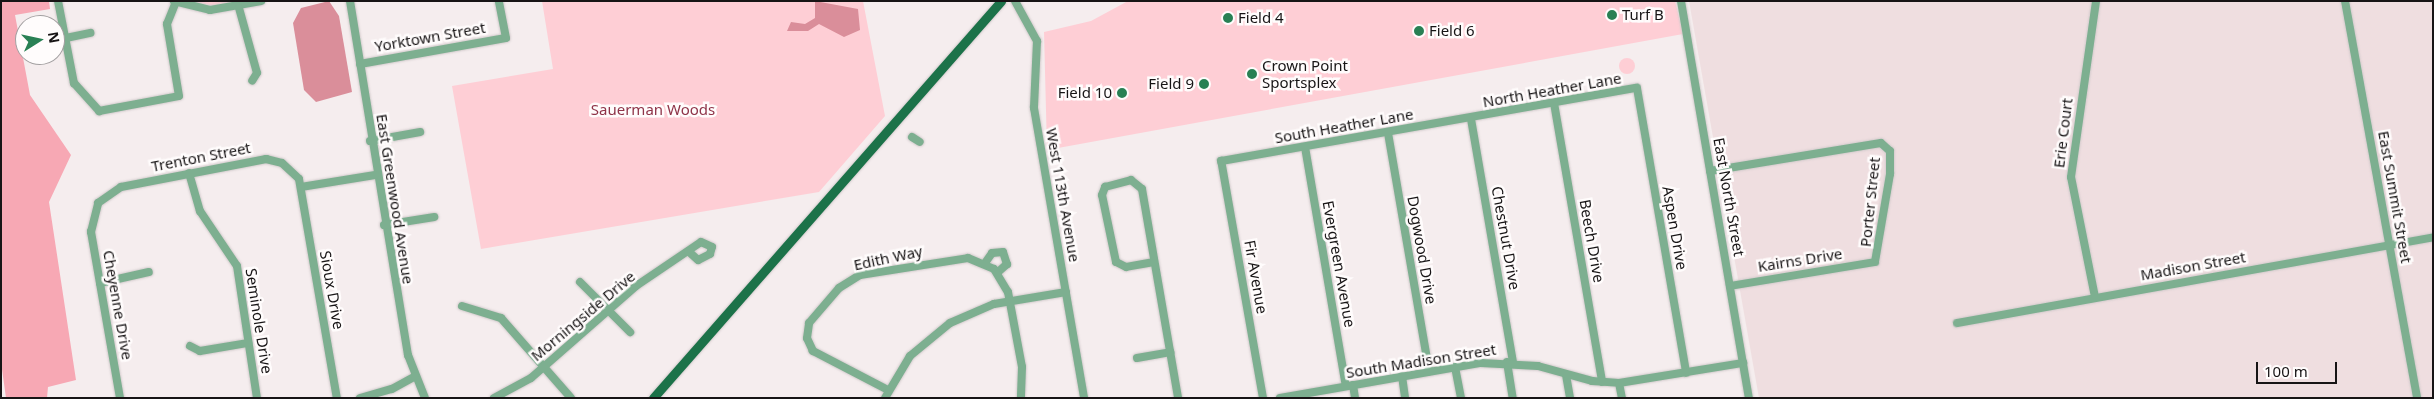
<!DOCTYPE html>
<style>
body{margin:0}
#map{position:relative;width:2434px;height:399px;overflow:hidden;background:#f5edee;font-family:"Noto Sans",sans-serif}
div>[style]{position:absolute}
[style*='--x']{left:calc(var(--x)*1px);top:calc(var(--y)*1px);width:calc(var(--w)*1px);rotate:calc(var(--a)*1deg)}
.built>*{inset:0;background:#efdee0}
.green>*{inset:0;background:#feced5}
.round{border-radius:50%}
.forest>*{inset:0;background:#f7a8b4}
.water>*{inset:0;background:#da8e9a}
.roads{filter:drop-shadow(0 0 1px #d1cacb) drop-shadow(0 0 1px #d1cacb)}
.minor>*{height:8px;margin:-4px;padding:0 4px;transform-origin:4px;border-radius:4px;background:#7daf90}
.major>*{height:9px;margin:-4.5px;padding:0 4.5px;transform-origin:4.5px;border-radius:4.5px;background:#1c7249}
.dots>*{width:14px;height:14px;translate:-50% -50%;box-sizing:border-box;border:2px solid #fffcfc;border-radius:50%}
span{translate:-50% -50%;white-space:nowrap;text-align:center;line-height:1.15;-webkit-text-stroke:5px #fffcfc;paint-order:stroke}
.poi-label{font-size:15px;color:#171415}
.left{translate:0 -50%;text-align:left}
.right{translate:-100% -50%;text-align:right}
.street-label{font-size:15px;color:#171415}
.park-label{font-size:15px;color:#8f3449}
.frame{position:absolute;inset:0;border:2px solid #171415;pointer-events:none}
.north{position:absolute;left:15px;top:15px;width:50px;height:50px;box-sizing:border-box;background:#fffcfc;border:1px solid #a29fa0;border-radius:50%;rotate:80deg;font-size:14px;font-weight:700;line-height:20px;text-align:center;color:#171415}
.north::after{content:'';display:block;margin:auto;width:18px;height:22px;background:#298054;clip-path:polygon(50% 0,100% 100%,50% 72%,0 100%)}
.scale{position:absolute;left:2256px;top:362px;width:81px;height:22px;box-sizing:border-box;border:2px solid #171415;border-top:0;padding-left:6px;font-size:15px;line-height:18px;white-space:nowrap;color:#171415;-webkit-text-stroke:4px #fffcfc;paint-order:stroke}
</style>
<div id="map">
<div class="built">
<i style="clip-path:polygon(1689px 1px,2433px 1px,2433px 398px,1759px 398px)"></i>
</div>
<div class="green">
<i style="clip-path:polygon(189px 1px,244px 1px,215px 6px)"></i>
<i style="clip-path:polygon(542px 1px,863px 1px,885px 116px,819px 192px,481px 249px,452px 86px,553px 69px)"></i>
<i style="clip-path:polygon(1128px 1px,1675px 1px,1683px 34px,1047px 150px,1044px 32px,1091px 21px)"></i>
<i class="round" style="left:1619px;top:58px;width:16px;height:16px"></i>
</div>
<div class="forest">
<i style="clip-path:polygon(1px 1px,49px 1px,50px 9px,15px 15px,30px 95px,71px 155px,49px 202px,76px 380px,48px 387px,47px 398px,6px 398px,1px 362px)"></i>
</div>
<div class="water">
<i style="clip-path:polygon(329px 1px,339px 16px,352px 92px,316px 102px,304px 90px,293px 23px,301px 8px)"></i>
<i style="clip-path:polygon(815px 1px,858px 9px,860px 30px,844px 37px,819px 24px,808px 31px,787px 31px,791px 22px,805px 24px,815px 18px)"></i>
</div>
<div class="roads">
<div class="minor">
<i style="--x:58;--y:1;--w:84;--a:79"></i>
<i style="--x:74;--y:83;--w:38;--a:48"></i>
<i style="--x:99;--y:111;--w:81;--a:-10.6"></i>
<i style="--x:179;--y:96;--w:73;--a:-99.5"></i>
<i style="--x:167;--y:24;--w:24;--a:-68"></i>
<i style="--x:174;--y:1;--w:37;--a:14"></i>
<i style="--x:210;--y:10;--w:52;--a:-10"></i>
<i style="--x:350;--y:1;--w:359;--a:80.7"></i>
<i style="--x:408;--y:355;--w:46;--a:68.4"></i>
<i style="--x:1015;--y:1;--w:46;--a:61.2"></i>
<i style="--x:1037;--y:41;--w:67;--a:92.6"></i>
<i style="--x:1034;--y:108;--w:294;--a:80.2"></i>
<i style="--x:1681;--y:1;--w:403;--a:80.3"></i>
<i style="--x:2345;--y:1;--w:403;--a:79.7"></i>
<i style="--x:239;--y:8;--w:67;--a:74.5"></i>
<i style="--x:257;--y:73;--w:9;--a:122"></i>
<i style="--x:66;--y:38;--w:25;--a:-12"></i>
<i style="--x:360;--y:64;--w:148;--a:-10.1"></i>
<i style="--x:506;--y:38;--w:38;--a:-101"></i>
<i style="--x:1554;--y:103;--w:283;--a:80.2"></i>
<i style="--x:1471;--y:119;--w:248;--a:80.2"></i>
<i style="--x:1388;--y:133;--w:242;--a:80.2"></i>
<i style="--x:912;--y:137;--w:9;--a:32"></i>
<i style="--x:370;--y:141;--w:51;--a:-10.2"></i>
<i style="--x:1305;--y:147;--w:242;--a:80.3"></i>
<i style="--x:1710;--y:171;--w:173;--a:-9.3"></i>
<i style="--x:1881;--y:143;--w:12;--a:42"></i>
<i style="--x:1890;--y:151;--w:23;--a:90"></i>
<i style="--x:1890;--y:174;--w:89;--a:99.7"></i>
<i style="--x:1875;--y:262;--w:147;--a:170.6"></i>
<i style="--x:189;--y:173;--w:40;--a:74"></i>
<i style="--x:200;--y:211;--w:66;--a:56.1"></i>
<i style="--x:237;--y:266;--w:134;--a:81.4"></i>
<i style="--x:301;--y:187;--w:75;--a:-9.2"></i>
<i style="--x:384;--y:225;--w:51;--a:-9.1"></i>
<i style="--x:1154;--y:262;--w:28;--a:170"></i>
<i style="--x:1126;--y:267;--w:11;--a:-153"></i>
<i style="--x:1116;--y:262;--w:68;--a:-101.8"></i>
<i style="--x:1102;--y:195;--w:9;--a:-69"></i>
<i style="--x:1105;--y:187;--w:27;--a:-15"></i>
<i style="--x:1131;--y:180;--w:14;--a:39"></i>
<i style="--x:1142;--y:189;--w:212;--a:80.2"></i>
<i style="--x:985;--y:263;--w:12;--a:-55"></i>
<i style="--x:992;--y:253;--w:11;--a:-5"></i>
<i style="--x:1003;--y:252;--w:13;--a:72"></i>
<i style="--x:1007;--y:264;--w:12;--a:138"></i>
<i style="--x:580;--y:282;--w:71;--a:45"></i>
<i style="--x:100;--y:283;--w:50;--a:-12.7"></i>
<i style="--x:2095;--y:297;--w:122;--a:-101.3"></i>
<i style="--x:2071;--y:177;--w:178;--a:-81.9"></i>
<i style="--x:462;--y:306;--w:41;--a:17.1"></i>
<i style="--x:501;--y:318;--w:106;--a:48.8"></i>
<i style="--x:1957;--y:323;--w:484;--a:-10.2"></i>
<i style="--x:190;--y:346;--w:11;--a:27"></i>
<i style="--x:200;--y:351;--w:49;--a:-9.5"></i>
<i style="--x:1137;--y:358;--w:34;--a:-10"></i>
<i style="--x:1507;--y:362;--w:36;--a:81"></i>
<i style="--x:1455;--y:367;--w:32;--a:79"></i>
<i style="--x:1566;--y:375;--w:23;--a:80"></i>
<i style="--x:1402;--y:376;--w:22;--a:82"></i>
<i style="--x:1619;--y:383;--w:15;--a:79"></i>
<i style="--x:1353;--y:385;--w:13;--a:81"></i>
<i style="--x:888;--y:390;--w:85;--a:-152.5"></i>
<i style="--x:813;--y:351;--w:14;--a:-115"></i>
<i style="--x:807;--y:338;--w:15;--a:-82"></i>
<i style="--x:809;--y:323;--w:46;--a:-49.4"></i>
<i style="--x:839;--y:288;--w:25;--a:-32"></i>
<i style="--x:860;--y:275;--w:109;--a:-8.9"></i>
<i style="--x:968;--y:258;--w:28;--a:23"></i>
<i style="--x:994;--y:269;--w:27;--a:59"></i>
<i style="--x:1008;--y:292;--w:76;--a:79.4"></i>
<i style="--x:1022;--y:367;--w:31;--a:92"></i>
<i style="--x:120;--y:398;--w:169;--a:-99.9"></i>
<i style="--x:91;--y:232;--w:30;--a:-76"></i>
<i style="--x:98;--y:203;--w:28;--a:-35"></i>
<i style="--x:121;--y:187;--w:148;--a:-10.9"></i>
<i style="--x:266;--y:159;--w:16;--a:14"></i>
<i style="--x:282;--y:163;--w:23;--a:43"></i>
<i style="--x:299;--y:179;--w:222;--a:80.2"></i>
<i style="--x:360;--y:398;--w:33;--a:-16"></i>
<i style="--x:392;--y:389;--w:26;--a:-29"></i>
<i style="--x:494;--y:398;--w:42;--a:-28.4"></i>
<i style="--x:531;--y:378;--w:140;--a:-41.2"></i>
<i style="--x:636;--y:286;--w:78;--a:-34.1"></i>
<i style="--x:701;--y:242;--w:12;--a:24"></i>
<i style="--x:712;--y:247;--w:7;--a:106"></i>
<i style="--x:710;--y:254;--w:13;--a:153"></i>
<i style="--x:698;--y:260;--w:13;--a:-138"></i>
<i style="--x:885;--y:398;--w:49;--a:-59.2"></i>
<i style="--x:910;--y:356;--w:52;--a:-39.5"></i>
<i style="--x:950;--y:323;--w:48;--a:-23.4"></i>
<i style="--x:994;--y:304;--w:73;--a:-9.5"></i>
<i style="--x:1263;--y:398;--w:241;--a:-100"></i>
<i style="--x:1221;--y:161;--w:422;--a:-10"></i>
<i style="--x:1637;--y:88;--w:289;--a:80.2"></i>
<i style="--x:1280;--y:398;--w:204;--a:-9.9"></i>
<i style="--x:1481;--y:363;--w:57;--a:3"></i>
<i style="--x:1538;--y:366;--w:56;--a:15.5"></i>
<i style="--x:1592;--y:381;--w:27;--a:4"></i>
<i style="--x:1619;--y:383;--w:126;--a:-9.2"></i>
</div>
<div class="major">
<i style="--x:653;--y:398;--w:528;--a:-48.76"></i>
</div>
</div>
<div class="dots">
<i style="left:1612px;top:15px;background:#298054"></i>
<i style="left:1228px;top:18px;background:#298054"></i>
<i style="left:1419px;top:31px;background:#298054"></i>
<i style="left:1252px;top:74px;background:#298054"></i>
<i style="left:1204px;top:84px;background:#298054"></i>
<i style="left:1122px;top:93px;background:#298054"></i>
</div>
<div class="poi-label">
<span class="left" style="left:1622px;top:15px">Turf B</span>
<span class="left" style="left:1238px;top:18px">Field 4</span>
<span class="left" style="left:1429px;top:31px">Field 6</span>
<span class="left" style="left:1262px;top:74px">Crown Point<br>Sportsplex</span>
<span class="right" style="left:1194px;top:84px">Field 9</span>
<span class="right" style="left:1112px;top:93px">Field 10</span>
</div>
<div class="street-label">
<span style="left:430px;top:37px;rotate:-10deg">Yorktown Street</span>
<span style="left:1552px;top:90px;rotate:-10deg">North Heather Lane</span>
<span style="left:1344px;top:126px;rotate:-10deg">South Heather Lane</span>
<span style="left:2063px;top:133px;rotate:-83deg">Erie Court</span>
<span style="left:201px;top:157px;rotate:-11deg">Trenton Street</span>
<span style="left:1063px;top:195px;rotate:80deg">West 113th Avenue</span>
<span style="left:1729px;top:197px;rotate:80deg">East North Street</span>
<span style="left:2395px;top:197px;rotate:80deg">East Summit Street</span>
<span style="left:395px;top:199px;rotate:81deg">East Greenwood Avenue</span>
<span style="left:1870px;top:202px;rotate:-84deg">Porter Street</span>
<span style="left:1675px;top:228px;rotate:80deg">Aspen Drive</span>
<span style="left:1506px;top:238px;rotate:80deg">Chestnut Drive</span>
<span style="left:1592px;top:241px;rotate:80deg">Beech Drive</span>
<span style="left:1422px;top:250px;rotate:80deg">Dogwood Drive</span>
<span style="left:888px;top:258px;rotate:-12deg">Edith Way</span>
<span style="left:1800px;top:260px;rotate:-9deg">Kairns Drive</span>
<span style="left:1339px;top:264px;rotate:80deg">Evergreen Avenue</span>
<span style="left:2193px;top:266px;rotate:-10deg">Madison Street</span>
<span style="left:1256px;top:277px;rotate:80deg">Fir Avenue</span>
<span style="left:332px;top:290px;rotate:80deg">Sioux Drive</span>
<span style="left:118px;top:305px;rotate:80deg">Cheyenne Drive</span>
<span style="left:583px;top:316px;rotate:-40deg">Morningside Drive</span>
<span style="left:259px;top:321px;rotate:81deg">Seminole Drive</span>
<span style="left:1421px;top:361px;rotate:-9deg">South Madison Street</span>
</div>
<div class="park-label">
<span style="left:653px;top:110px">Sauerman Woods</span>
</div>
<div class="frame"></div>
<div class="north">N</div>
<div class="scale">100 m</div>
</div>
